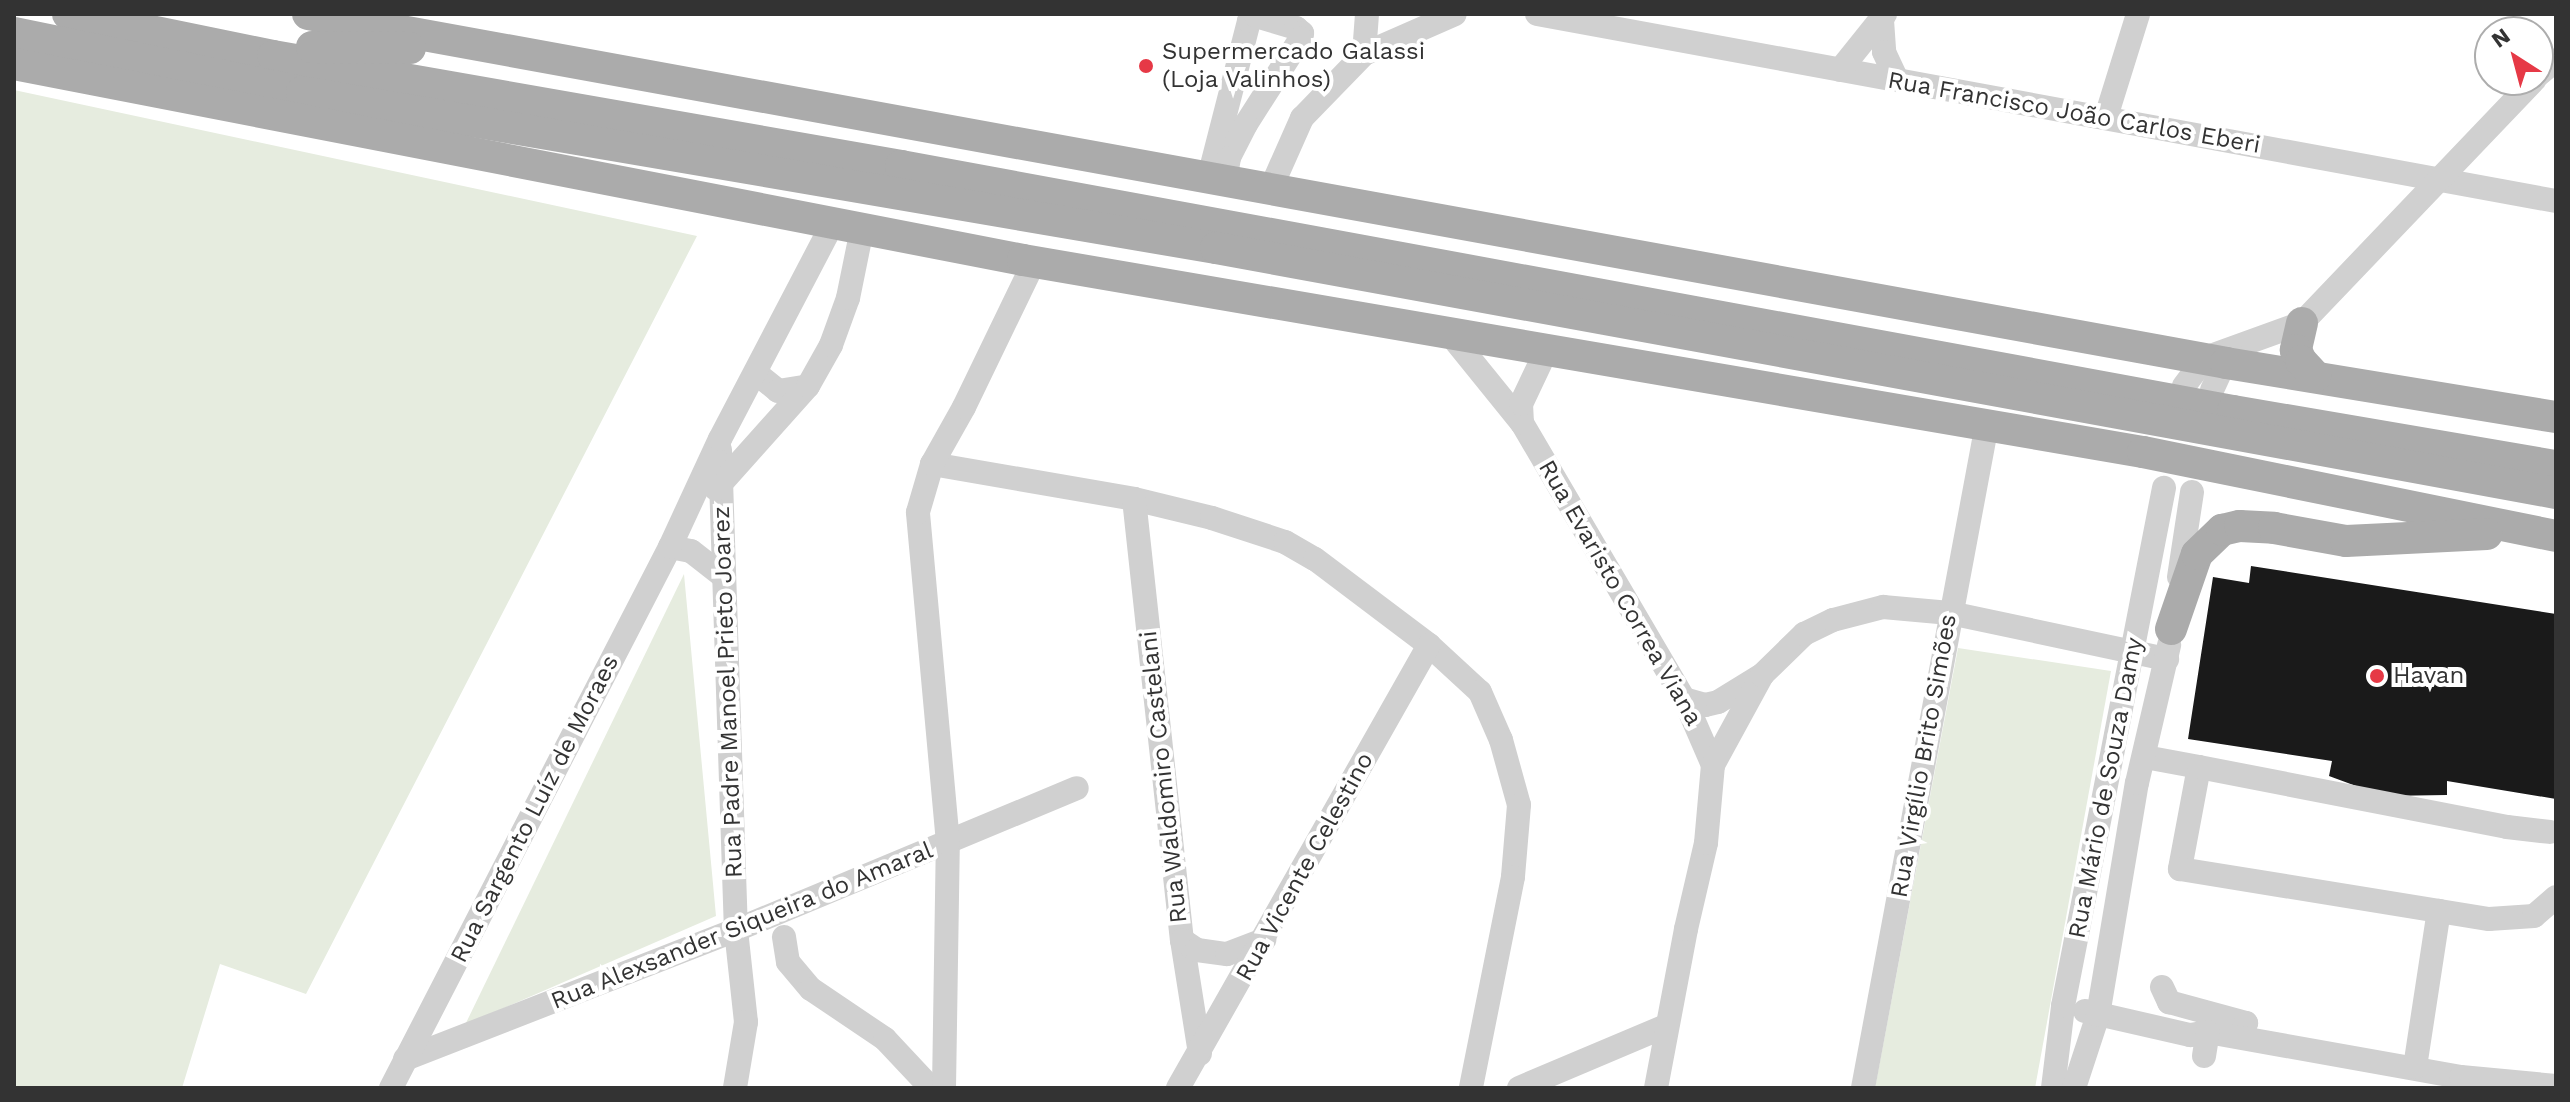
<!DOCTYPE html>
<meta charset="utf-8">
<style>
body{margin:0}
#map{position:relative;width:2570px;height:1102px;overflow:hidden;background:#fff;font-family:"Work Sans",sans-serif}
div>[style]{position:absolute}
[style*='--x']{left:calc(var(--x)*1px);top:calc(var(--y)*1px);width:calc(var(--w)*1px);rotate:calc(var(--a)*1deg)}
.green>*{inset:0;background:#e6ecdf}
.building>*{inset:0;background:#1a1a1a}
.minor>*{height:24px;margin:-12px;padding:0 12px;transform-origin:12px;border-radius:12px;background:#d0d0d0}
.major>*{height:32px;margin:-16px;padding:0 16px;transform-origin:16px;border-radius:16px;background:#ababab}
.dots>*{width:22px;height:22px;translate:-50% -50%;box-sizing:border-box;border:4px solid #fff;border-radius:50%}
span{translate:-50% -50%;white-space:nowrap;text-align:center;line-height:1.15;-webkit-text-stroke:8px #fff;paint-order:stroke}
.poi-label{font-size:24px;color:#333}
.left{translate:0 -50%;text-align:left}
.street-label{font-size:24px;color:#333}
.frame{position:absolute;inset:0;border:16px solid #333;pointer-events:none}
.north{position:absolute;left:2474px;top:16px;width:80px;height:80px;box-sizing:border-box;background:#fff;border:2px solid #adadad;border-radius:50%;rotate:324deg;font-size:22px;font-weight:700;line-height:32px;text-align:center;color:#333}
.north::after{content:'';display:block;margin:auto;width:28px;height:36px;background:#e63946;clip-path:polygon(50% 0,100% 100%,50% 72%,0 100%)}
</style>
<div id="map">
<div class="green">
<i style="clip-path:polygon(14px 90px,697px 236px,306px 994px,220px 964px,182px 1088px,14px 1088px)"></i>
<i style="clip-path:polygon(684px 574px,716px 916px,465px 1025px)"></i>
<i style="clip-path:polygon(1958px 648px,2111px 671px,2035px 1088px,1875px 1088px)"></i>
</div>
<div class="building">
<i style="clip-path:polygon(2251px 566px,2556px 614px,2556px 799px,2447px 781px,2447px 795px,2383px 796px,2329px 776px,2332px 761px,2188px 739px,2213px 577px,2249px 583px)"></i>
</div>
<div class="minor">
<i style="--x:1537;--y:14;--w:1036;--a:10.4"></i>
<i style="--x:1882;--y:20;--w:32;--a:86"></i>
<i style="--x:1884;--y:52;--w:31;--a:65"></i>
<i style="--x:1364;--y:54;--w:40;--a:-85.7"></i>
<i style="--x:1840;--y:70;--w:72;--a:-51.2"></i>
<i style="--x:2538;--y:75;--w:23;--a:-40"></i>
<i style="--x:2106;--y:117;--w:108;--a:-72.7"></i>
<i style="--x:1209;--y:177;--w:161;--a:-75.6"></i>
<i style="--x:1249;--y:21;--w:9;--a:-36"></i>
<i style="--x:1256;--y:16;--w:42;--a:16.7"></i>
<i style="--x:1296;--y:28;--w:8;--a:40"></i>
<i style="--x:1302;--y:33;--w:5;--a:101"></i>
<i style="--x:1301;--y:38;--w:102;--a:122.6"></i>
<i style="--x:1246;--y:124;--w:38;--a:117"></i>
<i style="--x:1229;--y:158;--w:22;--a:100"></i>
<i style="--x:1271;--y:188;--w:77;--a:-66.1"></i>
<i style="--x:1302;--y:118;--w:89;--a:-45.9"></i>
<i style="--x:1364;--y:54;--w:99;--a:-23.7"></i>
<i style="--x:1449;--y:333;--w:116;--a:51"></i>
<i style="--x:1522;--y:423;--w:324;--a:59.6"></i>
<i style="--x:1686;--y:703;--w:68;--a:66.5"></i>
<i style="--x:756;--y:373;--w:28;--a:39"></i>
<i style="--x:778;--y:391;--w:30;--a:-9"></i>
<i style="--x:2184;--y:386;--w:35;--a:-53"></i>
<i style="--x:2205;--y:358;--w:103;--a:-19.8"></i>
<i style="--x:2302;--y:323;--w:336;--a:-46.3"></i>
<i style="--x:2212;--y:390;--w:43;--a:-65.2"></i>
<i style="--x:1522;--y:423;--w:19;--a:-93"></i>
<i style="--x:1521;--y:404;--w:63;--a:-64.7"></i>
<i style="--x:720;--y:450;--w:480;--a:88.1"></i>
<i style="--x:736;--y:930;--w:93;--a:83.8"></i>
<i style="--x:746;--y:1022;--w:67;--a:99.5"></i>
<i style="--x:932;--y:464;--w:205;--a:9.8"></i>
<i style="--x:1134;--y:499;--w:80;--a:13.7"></i>
<i style="--x:1212;--y:518;--w:77;--a:18.2"></i>
<i style="--x:1285;--y:542;--w:34;--a:30"></i>
<i style="--x:1315;--y:559;--w:143;--a:37"></i>
<i style="--x:1429;--y:645;--w:69;--a:42.7"></i>
<i style="--x:1480;--y:692;--w:52;--a:66.4"></i>
<i style="--x:1501;--y:740;--w:67;--a:74.5"></i>
<i style="--x:1519;--y:805;--w:72;--a:94.8"></i>
<i style="--x:1513;--y:877;--w:215;--a:101.3"></i>
<i style="--x:716;--y:489;--w:138;--a:-48.2"></i>
<i style="--x:808;--y:386;--w:47;--a:-60.7"></i>
<i style="--x:831;--y:345;--w:50;--a:-70.1"></i>
<i style="--x:848;--y:298;--w:70;--a:-78.5"></i>
<i style="--x:1134;--y:499;--w:444;--a:83.8"></i>
<i style="--x:1182;--y:940;--w:115;--a:81"></i>
<i style="--x:670;--y:547;--w:21;--a:11"></i>
<i style="--x:691;--y:551;--w:41;--a:38"></i>
<i style="--x:2179;--y:577;--w:86;--a:-81.3"></i>
<i style="--x:1684;--y:699;--w:22;--a:16"></i>
<i style="--x:1705;--y:705;--w:13;--a:-13"></i>
<i style="--x:1718;--y:702;--w:52;--a:-31.5"></i>
<i style="--x:2145;--y:757;--w:55;--a:10.5"></i>
<i style="--x:2199;--y:767;--w:104;--a:100.6"></i>
<i style="--x:2180;--y:869;--w:313;--a:9.2"></i>
<i style="--x:2489;--y:919;--w:45;--a:-3.8"></i>
<i style="--x:2534;--y:916;--w:29;--a:-41"></i>
<i style="--x:2199;--y:767;--w:314;--a:11"></i>
<i style="--x:2507;--y:827;--w:43;--a:6.6"></i>
<i style="--x:784;--y:937;--w:25;--a:81"></i>
<i style="--x:788;--y:962;--w:35;--a:50"></i>
<i style="--x:811;--y:989;--w:89;--a:34"></i>
<i style="--x:885;--y:1039;--w:67;--a:46.8"></i>
<i style="--x:1182;--y:940;--w:18;--a:34"></i>
<i style="--x:1197;--y:950;--w:30;--a:8"></i>
<i style="--x:1227;--y:954;--w:40;--a:-21"></i>
<i style="--x:2162;--y:987;--w:17;--a:65"></i>
<i style="--x:2169;--y:1002;--w:80;--a:15.3"></i>
<i style="--x:2246;--y:1023;--w:9;--a:111"></i>
<i style="--x:2085;--y:1011;--w:108;--a:12.9"></i>
<i style="--x:2190;--y:1035;--w:18;--a:-9"></i>
<i style="--x:2208;--y:1032;--w:257;--a:10.1"></i>
<i style="--x:2461;--y:1077;--w:95;--a:5.4"></i>
<i style="--x:2204;--y:1056;--w:24;--a:-81"></i>
<i style="--x:405;--y:1059;--w:355;--a:-21.3"></i>
<i style="--x:736;--y:930;--w:369;--a:-22.6"></i>
<i style="--x:2415;--y:1067;--w:158;--a:-81.3"></i>
<i style="--x:391;--y:1088;--w:609;--a:-62.72"></i>
<i style="--x:670;--y:547;--w:119;--a:-65.2"></i>
<i style="--x:720;--y:439;--w:244;--a:-62.4"></i>
<i style="--x:944;--y:1088;--w:245;--a:-89.1"></i>
<i style="--x:948;--y:843;--w:332;--a:-95.2"></i>
<i style="--x:918;--y:512;--w:50;--a:-73.7"></i>
<i style="--x:932;--y:464;--w:65;--a:-60.7"></i>
<i style="--x:964;--y:407;--w:161;--a:-64.2"></i>
<i style="--x:1178;--y:1088;--w:509;--a:-60.46"></i>
<i style="--x:1519;--y:1088;--w:160;--a:-22.9"></i>
<i style="--x:1656;--y:1088;--w:162;--a:-79.3"></i>
<i style="--x:1686;--y:929;--w:88;--a:-76.9"></i>
<i style="--x:1706;--y:843;--w:78;--a:-84.9"></i>
<i style="--x:1713;--y:765;--w:102;--a:-61.4"></i>
<i style="--x:1762;--y:675;--w:59;--a:-44.3"></i>
<i style="--x:1804;--y:634;--w:32;--a:-26"></i>
<i style="--x:1833;--y:620;--w:52;--a:-14.6"></i>
<i style="--x:1883;--y:607;--w:67;--a:5.1"></i>
<i style="--x:1950;--y:613;--w:222;--a:12"></i>
<i style="--x:1863;--y:1088;--w:675;--a:-79.42"></i>
<i style="--x:2053;--y:1088;--w:83;--a:-83"></i>
<i style="--x:2063;--y:1006;--w:528;--a:-78.97"></i>
<i style="--x:2074;--y:1088;--w:77;--a:-71.8"></i>
<i style="--x:2098;--y:1015;--w:235;--a:-80.5"></i>
<i style="--x:2137;--y:783;--w:142;--a:-76.9"></i>
</div>
<div class="major">
<i style="--x:68;--y:14;--w:209;--a:11.6"></i>
<i style="--x:273;--y:56;--w:638;--a:9.94"></i>
<i style="--x:901;--y:166;--w:1354;--a:10.42"></i>
<i style="--x:2233;--y:411;--w:328;--a:9.7"></i>
<i style="--x:308;--y:14;--w:1949;--a:10.31"></i>
<i style="--x:2226;--y:363;--w:334;--a:9.3"></i>
<i style="--x:14;--y:33;--w:294;--a:11.6"></i>
<i style="--x:302;--y:92;--w:927;--a:9.69"></i>
<i style="--x:1216;--y:248;--w:1362;--a:10.36"></i>
<i style="--x:312;--y:47;--w:98;--a:0.6"></i>
<i style="--x:14;--y:64;--w:1028;--a:10.99"></i>
<i style="--x:1023;--y:260;--w:1136;--a:9.73"></i>
<i style="--x:2143;--y:452;--w:421;--a:11.5"></i>
<i style="--x:2302;--y:323;--w:28;--a:103"></i>
<i style="--x:2296;--y:350;--w:12;--a:66"></i>
<i style="--x:2301;--y:361;--w:21;--a:47"></i>
<i style="--x:2171;--y:629;--w:79;--a:-70.9"></i>
<i style="--x:2197;--y:554;--w:35;--a:-44"></i>
<i style="--x:2222;--y:530;--w:18;--a:-13"></i>
<i style="--x:2240;--y:526;--w:34;--a:3"></i>
<i style="--x:2274;--y:528;--w:73;--a:10.2"></i>
<i style="--x:2346;--y:541;--w:141;--a:-2.8"></i>
</div>
<div class="dots">
<i style="left:1146px;top:66px;background:#e63946"></i>
<i style="left:2377px;top:676px;background:#e63946"></i>
</div>
<div class="poi-label">
<span class="left" style="left:1162px;top:66px">Supermercado Galassi<br>(Loja Valinhos)</span>
<span class="left" style="left:2393px;top:676px">Havan</span>
</div>
<div class="street-label">
<span style="left:2074px;top:113px;rotate:10deg">Rua Francisco João Carlos Eberi</span>
<span style="left:1620px;top:593px;rotate:60deg">Rua Evaristo Correa Viana</span>
<span style="left:728px;top:692px;rotate:-92deg">Rua Padre Manoel Prieto Joarez</span>
<span style="left:1924px;top:756px;rotate:-80deg">Rua Virgílio Brito Simões</span>
<span style="left:1164px;top:777px;rotate:-96deg">Rua Waldomiro Castelani</span>
<span style="left:2106px;top:788px;rotate:-79deg">Rua Mário de Souza Damy</span>
<span style="left:535px;top:809px;rotate:-63deg">Rua Sargento Luíz de Moraes</span>
<span style="left:1305px;top:867px;rotate:-61deg">Rua Vicente Celestino</span>
<span style="left:742px;top:926px;rotate:-22deg">Rua Alexsander Siqueira do Amaral</span>
</div>
<div class="frame"></div>
<div class="north">N</div>
</div>
